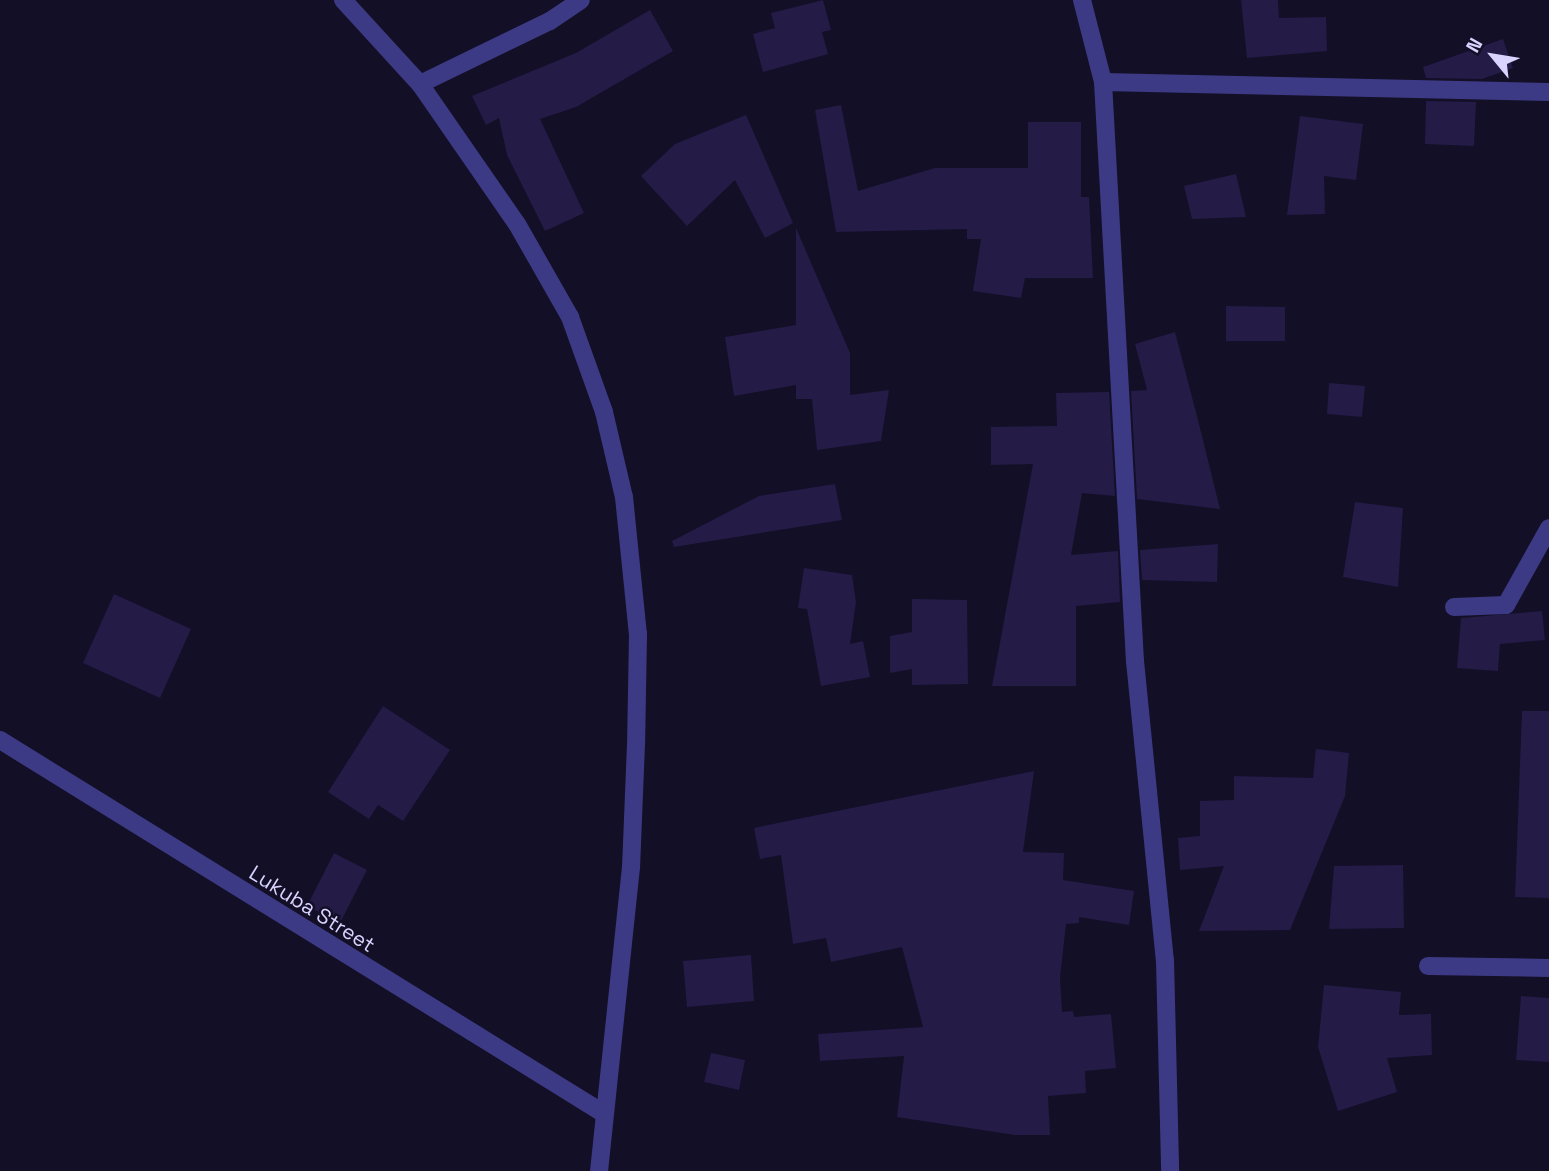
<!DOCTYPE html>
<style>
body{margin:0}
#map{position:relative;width:1549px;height:1171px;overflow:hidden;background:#130f26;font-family:"Space Grotesk",sans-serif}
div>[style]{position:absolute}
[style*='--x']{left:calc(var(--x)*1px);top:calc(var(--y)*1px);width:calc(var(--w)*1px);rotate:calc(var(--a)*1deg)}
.building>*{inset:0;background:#241b47}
.street>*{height:18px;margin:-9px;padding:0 9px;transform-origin:9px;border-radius:9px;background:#3d3a85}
span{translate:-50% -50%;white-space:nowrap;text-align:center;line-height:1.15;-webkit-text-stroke:5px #130f26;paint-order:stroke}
.street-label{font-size:21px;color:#d9d4ff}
.north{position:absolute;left:1458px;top:21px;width:70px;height:70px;-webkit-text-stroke:5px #130f26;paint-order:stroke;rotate:300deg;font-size:19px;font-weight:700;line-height:28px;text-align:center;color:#d9d4ff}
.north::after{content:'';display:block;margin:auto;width:24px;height:32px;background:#d9d4ff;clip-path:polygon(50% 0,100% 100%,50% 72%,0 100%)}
</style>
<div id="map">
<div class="building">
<i style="clip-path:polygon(823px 0,831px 30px,822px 32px,828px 54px,763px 72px,753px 34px,775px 28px,771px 13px)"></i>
<i style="clip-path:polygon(1241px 0,1278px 0,1279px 18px,1326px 17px,1327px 51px,1247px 58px)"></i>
<i style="clip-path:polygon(650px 10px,673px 51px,576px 107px,540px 119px,584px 213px,545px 231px,507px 155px,499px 118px,486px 125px,472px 96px,576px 53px)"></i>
<i style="clip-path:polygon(1503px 39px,1513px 68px,1482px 79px,1426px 78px,1423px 67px)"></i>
<i style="clip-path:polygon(1426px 101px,1476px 102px,1474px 146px,1425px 144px)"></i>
<i style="clip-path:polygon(841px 105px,858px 191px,935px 168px,1028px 168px,1028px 122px,1081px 122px,1081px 197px,1089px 197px,1093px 278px,1025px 278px,1021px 298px,973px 291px,981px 239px,967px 239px,967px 229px,836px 232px,815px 110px)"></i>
<i style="clip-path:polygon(746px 115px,793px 223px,765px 238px,735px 180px,687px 226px,641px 176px,675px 144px)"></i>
<i style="clip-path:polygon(1300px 116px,1363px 124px,1356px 180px,1324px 176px,1325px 214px,1287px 215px)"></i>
<i style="clip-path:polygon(1236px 174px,1246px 217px,1192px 219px,1184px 186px)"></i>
<i style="clip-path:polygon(796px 228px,850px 353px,850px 395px,889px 390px,881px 441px,817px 450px,812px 399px,796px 399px,796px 385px,734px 396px,725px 337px,796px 325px)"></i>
<i style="clip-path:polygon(1226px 306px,1285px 307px,1285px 341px,1226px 341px)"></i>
<i style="clip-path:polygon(1175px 332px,1199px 424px,1220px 509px,1137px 499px,1131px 391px,1147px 390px,1135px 344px)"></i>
<i style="clip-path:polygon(1329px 383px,1365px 386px,1362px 417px,1327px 414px)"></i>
<i style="clip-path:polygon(1109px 392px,1115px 496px,1082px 493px,1071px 555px,1118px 551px,1120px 602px,1076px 606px,1076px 686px,992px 686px,1033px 464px,991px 465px,991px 427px,1057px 426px,1056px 393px)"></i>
<i style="clip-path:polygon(835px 484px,842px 520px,674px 547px,672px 541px,759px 496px)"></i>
<i style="clip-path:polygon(1355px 502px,1403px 508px,1398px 587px,1343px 577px)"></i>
<i style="clip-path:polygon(1218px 544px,1217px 582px,1142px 580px,1140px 550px)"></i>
<i style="clip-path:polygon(804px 568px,852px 575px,856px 602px,850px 644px,863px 641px,870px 677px,821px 686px,807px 609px,798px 608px)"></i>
<i style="clip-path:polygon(114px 594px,191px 629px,160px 698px,83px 663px)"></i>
<i style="clip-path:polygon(912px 599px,967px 600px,968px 684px,912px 685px,912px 669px,890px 673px,890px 636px,912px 632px)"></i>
<i style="clip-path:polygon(1542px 611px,1545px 640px,1500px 644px,1498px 671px,1457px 668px,1461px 618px)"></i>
<i style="clip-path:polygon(383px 706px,450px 750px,403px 821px,378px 805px,369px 819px,328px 792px)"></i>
<i style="clip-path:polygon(1522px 711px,1549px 711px,1549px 898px,1515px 897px)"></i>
<i style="clip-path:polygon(1316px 749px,1349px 753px,1345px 796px,1290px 930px,1199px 931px,1224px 866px,1180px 870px,1178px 838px,1200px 836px,1200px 801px,1234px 800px,1234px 776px,1313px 778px)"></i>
<i style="clip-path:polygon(1034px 771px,1023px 852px,1064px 853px,1063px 880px,1134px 891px,1129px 925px,1079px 917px,1079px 923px,1066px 924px,1060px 978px,1062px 1012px,1073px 1011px,1074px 1017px,1111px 1014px,1116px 1068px,1085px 1071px,1086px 1093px,1048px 1096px,1050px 1135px,1015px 1135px,897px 1117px,904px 1056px,820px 1061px,818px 1034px,923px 1027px,902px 947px,831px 962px,826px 938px,793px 944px,781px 855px,760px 859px,754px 828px)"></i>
<i style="clip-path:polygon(334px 853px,367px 870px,340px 923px,307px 906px)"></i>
<i style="clip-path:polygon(1403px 865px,1404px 928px,1329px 929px,1334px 866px)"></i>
<i style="clip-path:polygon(751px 955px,754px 1001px,687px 1007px,683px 961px)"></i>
<i style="clip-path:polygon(1324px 985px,1401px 992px,1399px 1015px,1431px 1014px,1432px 1055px,1387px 1058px,1397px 1092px,1338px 1111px,1318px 1047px)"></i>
<i style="clip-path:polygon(1521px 996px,1549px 998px,1549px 1062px,1516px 1060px)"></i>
<i style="clip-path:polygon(711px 1053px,745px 1060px,739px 1090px,704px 1082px)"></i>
</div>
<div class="street">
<i style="--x:343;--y:0;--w:114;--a:47.5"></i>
<i style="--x:420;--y:84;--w:170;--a:55.3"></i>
<i style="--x:517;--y:224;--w:107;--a:60.3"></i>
<i style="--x:570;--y:317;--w:101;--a:70.3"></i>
<i style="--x:604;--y:412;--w:87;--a:76.8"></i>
<i style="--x:624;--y:497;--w:138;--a:84.2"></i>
<i style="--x:638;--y:634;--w:110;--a:91"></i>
<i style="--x:636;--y:744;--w:123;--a:92.3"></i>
<i style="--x:631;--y:867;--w:306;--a:96"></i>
<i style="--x:1082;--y:0;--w:85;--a:75.6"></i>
<i style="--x:1103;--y:82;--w:580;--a:86.84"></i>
<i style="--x:1135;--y:661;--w:301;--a:84.3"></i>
<i style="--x:1165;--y:960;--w:211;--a:88.6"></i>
<i style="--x:1103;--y:82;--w:446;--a:1.3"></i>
<i style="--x:420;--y:84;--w:144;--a:-25.9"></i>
<i style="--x:550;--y:21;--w:37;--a:-34"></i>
<i style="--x:1454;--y:607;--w:52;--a:-2.2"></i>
<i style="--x:1506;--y:605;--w:88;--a:-60.8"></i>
<i style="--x:0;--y:740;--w:709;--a:31.74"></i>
<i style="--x:1428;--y:966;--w:121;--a:0.9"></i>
</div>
<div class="street-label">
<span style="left:312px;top:909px;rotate:32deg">Lukuba Street</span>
</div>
<div class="north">N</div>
</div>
